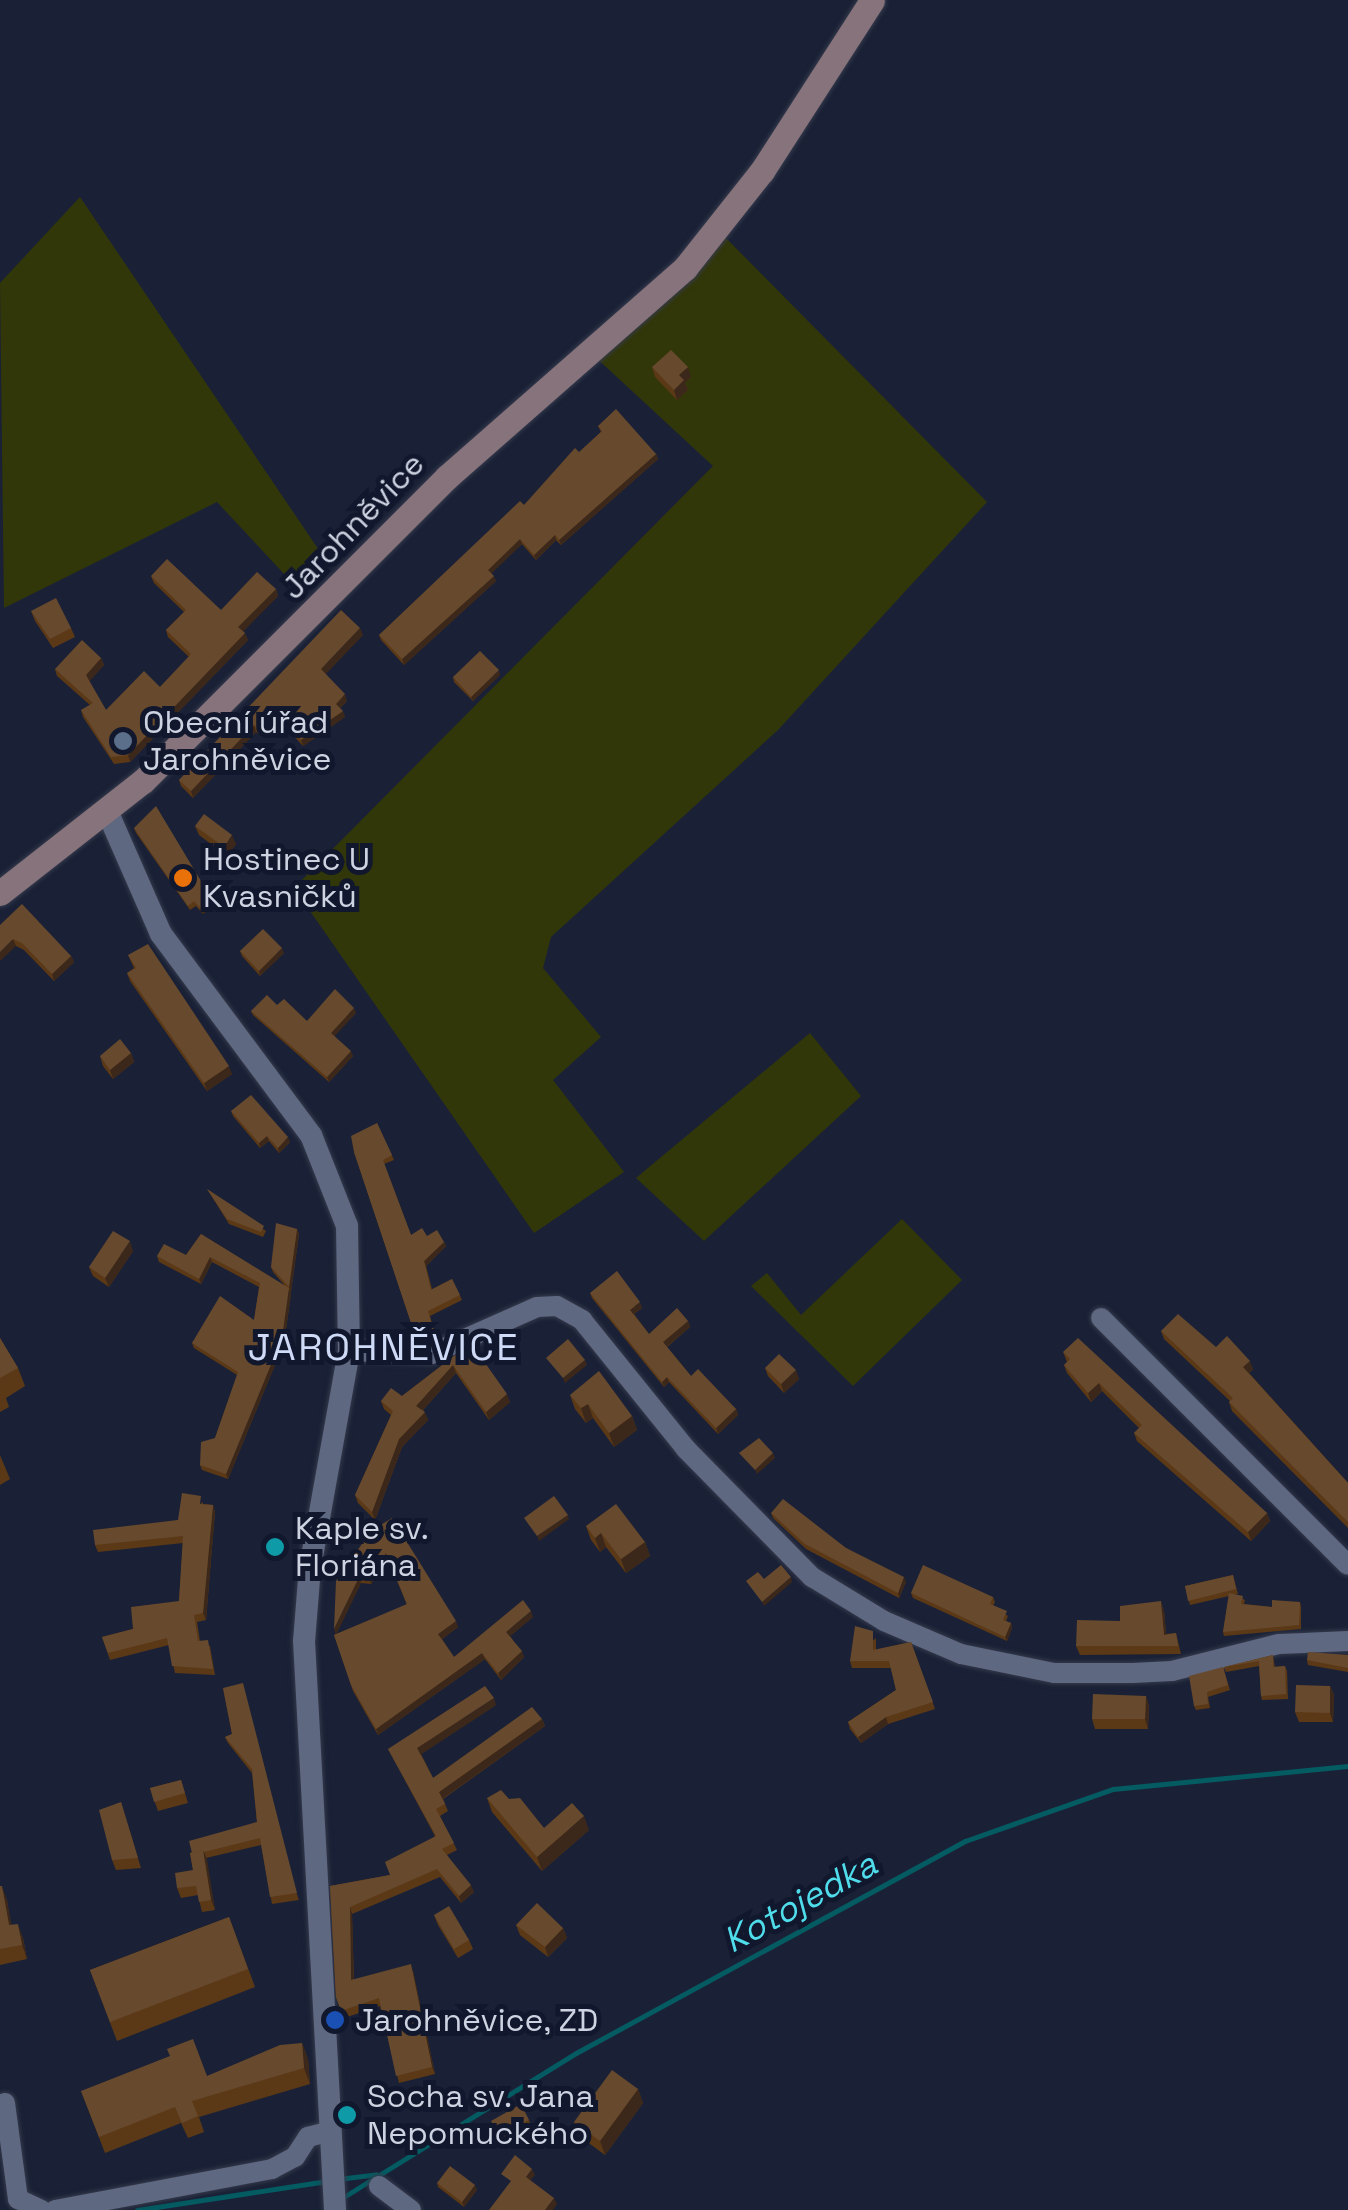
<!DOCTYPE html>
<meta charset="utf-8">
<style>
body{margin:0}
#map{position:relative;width:1348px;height:2210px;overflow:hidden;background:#1a2136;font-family:"Space Grotesk",sans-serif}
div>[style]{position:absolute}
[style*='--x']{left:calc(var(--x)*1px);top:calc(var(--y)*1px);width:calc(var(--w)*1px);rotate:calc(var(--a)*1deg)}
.green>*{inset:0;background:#323709}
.stream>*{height:5px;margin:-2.5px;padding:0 2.5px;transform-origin:2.5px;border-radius:2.5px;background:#045b62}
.roads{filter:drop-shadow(0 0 2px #353a4c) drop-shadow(0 0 2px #353a4c)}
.minor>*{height:20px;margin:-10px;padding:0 10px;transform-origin:10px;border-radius:10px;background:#5f6881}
.tertiary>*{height:22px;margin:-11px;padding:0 11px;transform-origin:11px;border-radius:11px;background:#5f6881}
.secondary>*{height:25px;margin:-12.5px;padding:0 12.5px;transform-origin:12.5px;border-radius:12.5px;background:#87737b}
.wall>*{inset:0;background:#5b3917}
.shaded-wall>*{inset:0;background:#3c281a}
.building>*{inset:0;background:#67492d}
.dots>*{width:28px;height:28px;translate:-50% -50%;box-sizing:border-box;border:5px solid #11172c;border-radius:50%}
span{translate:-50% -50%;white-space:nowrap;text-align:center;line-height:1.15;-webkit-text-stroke:10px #11172c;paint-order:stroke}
.street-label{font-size:32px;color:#ced3e2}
.poi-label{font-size:32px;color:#ced3e2}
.left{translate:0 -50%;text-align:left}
.water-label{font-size:35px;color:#50ddeb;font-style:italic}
.quarter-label{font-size:38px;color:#cfdaf7;letter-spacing:2.5px}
</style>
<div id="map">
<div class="green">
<i style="clip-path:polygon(80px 197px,329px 565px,301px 592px,217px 502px,4px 608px,0 283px)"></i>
<i style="clip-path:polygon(717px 229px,987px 502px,778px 730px,551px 937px,543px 968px,601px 1037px,553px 1080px,624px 1172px,534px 1233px,294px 888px,713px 466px,591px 353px)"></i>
<i style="clip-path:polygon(810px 1033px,861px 1096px,704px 1241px,636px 1178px)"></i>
<i style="clip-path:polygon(902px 1219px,962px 1280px,853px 1386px,751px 1286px,767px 1273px,801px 1315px)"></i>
</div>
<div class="stream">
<i style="--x:338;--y:2179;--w:38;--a:-7"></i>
<i style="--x:342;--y:2198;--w:275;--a:-31.8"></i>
<i style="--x:576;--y:2053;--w:443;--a:-28.6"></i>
<i style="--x:965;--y:1841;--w:157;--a:-19.4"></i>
<i style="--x:1113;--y:1789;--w:236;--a:-5.6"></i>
<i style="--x:137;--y:2210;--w:192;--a:-8.7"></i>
</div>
<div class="roads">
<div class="minor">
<i style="--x:1101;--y:1318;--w:349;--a:45"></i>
<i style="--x:349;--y:1351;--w:82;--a:2.1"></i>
<i style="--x:431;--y:1354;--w:116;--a:-23.9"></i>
<i style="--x:537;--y:1307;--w:20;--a:-3"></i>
<i style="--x:557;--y:1306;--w:29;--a:29"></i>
<i style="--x:582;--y:1320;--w:166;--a:51.1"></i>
<i style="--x:686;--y:1449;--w:180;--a:45.5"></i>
<i style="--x:812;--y:1577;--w:84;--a:31.4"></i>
<i style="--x:884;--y:1621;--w:84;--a:23.2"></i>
<i style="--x:961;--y:1654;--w:95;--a:11.5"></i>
<i style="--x:1054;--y:1673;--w:79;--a:0"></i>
<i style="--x:1133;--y:1673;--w:39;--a:-3"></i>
<i style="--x:1172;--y:1671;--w:110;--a:-14.2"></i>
<i style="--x:1279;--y:1644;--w:69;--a:-2.5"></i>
<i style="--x:5;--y:2103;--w:97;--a:82.3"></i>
<i style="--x:18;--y:2199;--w:26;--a:25"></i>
<i style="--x:379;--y:2186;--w:40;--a:37"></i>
<i style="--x:55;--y:2210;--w:221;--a:-10.7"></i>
<i style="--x:272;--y:2169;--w:26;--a:-28"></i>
<i style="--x:295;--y:2157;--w:24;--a:-57"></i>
<i style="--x:308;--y:2137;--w:24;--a:-15"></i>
</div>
<div class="tertiary">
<i style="--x:107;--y:811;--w:134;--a:66.3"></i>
<i style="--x:161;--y:934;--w:251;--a:53.3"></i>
<i style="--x:311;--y:1135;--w:98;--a:68.4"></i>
<i style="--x:347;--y:1226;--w:125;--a:89.1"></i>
<i style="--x:349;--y:1351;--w:219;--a:100.2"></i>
<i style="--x:310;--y:1567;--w:74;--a:94.6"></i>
<i style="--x:304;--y:1641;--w:570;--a:86.88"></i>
</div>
<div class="secondary">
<i style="--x:0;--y:893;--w:182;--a:-38.1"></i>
<i style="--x:143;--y:781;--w:430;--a:-45"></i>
<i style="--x:447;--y:477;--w:317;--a:-41.3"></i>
<i style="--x:685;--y:268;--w:124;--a:-51.6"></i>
<i style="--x:762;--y:171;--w:203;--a:-57.2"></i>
</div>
</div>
<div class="wall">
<i style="clip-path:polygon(652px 367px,691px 377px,685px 383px,688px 390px,677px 400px,655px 377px)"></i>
<i style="clip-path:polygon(598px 426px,656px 454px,658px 459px,561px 545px,556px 540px,536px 560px,522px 544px,491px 573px,496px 581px,404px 665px,381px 640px,379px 635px,524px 505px,601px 432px)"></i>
<i style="clip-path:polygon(151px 576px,221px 610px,276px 589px,278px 596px,243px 631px,248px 640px,130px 762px,114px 764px,83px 717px,81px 710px,90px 705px,57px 676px,55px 669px,101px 658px,104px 665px,89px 681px,106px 710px,160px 687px,189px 657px,168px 637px,166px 630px,184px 612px,154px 583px)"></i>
<i style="clip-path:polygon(31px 611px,71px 628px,75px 637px,53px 648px,35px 621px)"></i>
<i style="clip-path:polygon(363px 635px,325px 674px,347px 701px,340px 708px,345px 717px,303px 746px,278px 719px,262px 736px,256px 732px,193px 798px,181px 786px,179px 780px)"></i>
<i style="clip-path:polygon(500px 675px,473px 701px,454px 682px,453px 677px)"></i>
<i style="clip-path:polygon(195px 826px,236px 844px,227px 856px,199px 835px)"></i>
<i style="clip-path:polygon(134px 828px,215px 905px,203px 914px,196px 906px,190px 910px,136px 833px)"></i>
<i style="clip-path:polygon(0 925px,71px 956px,74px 962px,54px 981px,24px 950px,16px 946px)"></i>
<i style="clip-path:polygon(240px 951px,284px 953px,260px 976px,242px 956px)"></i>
<i style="clip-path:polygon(128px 955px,232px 1074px,207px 1091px,130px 981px,127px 973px,134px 968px)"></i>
<i style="clip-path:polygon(277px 1005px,307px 1021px,356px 1013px,334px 1036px,353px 1056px,329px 1082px,253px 1015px,251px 1011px)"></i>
<i style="clip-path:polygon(131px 1053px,134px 1062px,113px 1079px,103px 1066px,100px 1056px)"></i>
<i style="clip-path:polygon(231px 1111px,290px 1142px,279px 1153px,269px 1141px,260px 1148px,233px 1116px)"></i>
<i style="clip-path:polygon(377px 1123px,394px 1160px,384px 1164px,411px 1235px,427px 1236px,444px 1242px,446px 1246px,426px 1266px,432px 1289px,452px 1279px,462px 1300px,430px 1316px,436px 1337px,417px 1340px,354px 1152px)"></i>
<i style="clip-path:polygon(207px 1189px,266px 1231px,263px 1237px,229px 1224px)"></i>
<i style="clip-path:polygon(297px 1229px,299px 1234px,291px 1292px,290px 1291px,291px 1294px,284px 1343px,228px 1479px,202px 1470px,200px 1465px,215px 1438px,237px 1375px,194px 1348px,192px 1343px,254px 1320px,259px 1287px,212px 1262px,201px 1284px,159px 1262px,157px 1256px,186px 1255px,201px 1234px,286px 1287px,273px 1272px,271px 1267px)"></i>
<i style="clip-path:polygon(133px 1251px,109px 1287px,93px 1276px,89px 1267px)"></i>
<i style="clip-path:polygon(590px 1293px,642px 1308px,634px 1314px,649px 1334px,688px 1321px,690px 1327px,667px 1347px,691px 1376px,736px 1409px,738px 1415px,718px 1434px,669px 1382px,664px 1387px,592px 1298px)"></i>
<i style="clip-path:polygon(1161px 1331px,1216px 1347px,1253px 1369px,1249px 1373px,1348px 1483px,1348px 1528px,1232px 1411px,1229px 1402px,1230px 1401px,1164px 1339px)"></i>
<i style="clip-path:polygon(0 1338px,18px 1368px,25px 1386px,6px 1398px,9px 1407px,0 1412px)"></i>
<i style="clip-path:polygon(471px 1343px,510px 1402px,489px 1420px,456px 1373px,423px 1410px,428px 1420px,402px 1447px,375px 1520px,358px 1503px,355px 1495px,391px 1415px,384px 1409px,381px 1401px,402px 1396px)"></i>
<i style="clip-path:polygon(1063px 1352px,1267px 1513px,1270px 1521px,1251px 1541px,1137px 1441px,1134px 1433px,1139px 1428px,1102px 1391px,1091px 1402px,1067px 1373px,1064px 1365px,1067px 1362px)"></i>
<i style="clip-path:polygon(765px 1368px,799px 1379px,784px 1393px,768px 1376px)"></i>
<i style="clip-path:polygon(570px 1395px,632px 1416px,637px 1430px,614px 1447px,593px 1418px,586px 1423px,575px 1409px)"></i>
<i style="clip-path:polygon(0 1455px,10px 1479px,0 1485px)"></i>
<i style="clip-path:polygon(203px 1502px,203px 1504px,213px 1505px,215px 1512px,206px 1620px,197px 1622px,200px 1641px,210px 1646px,215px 1675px,175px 1673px,169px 1645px,110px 1660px,102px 1637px,133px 1629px,179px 1601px,183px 1543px,98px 1552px,95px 1545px,178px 1520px)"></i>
<i style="clip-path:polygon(771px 1513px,846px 1548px,906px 1582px,899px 1598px,806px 1549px,773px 1518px)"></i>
<i style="clip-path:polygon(586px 1526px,645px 1542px,650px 1556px,626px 1573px,606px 1547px,600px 1552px,591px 1540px)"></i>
<i style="clip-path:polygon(evenodd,371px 1531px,458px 1627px,442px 1639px,454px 1657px,533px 1617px,510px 1636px,524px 1657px,501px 1680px,485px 1659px,378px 1735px,353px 1691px,334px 1635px,336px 1634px,371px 1531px,388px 1559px,407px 1605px,336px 1634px,361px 1583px,371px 1584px,388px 1559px)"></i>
<i style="clip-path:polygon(1233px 1575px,1238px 1594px,1235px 1594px,1245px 1600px,1244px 1604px,1272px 1607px,1300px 1602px,1301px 1607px,1301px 1629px,1224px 1636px,1223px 1632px,1229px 1596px,1190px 1605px,1185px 1586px)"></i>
<i style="clip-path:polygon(911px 1593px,993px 1597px,995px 1602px,993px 1606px,1008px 1616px,1006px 1621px,1011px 1623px,1012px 1628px,1007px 1641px,913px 1598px)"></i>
<i style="clip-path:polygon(1164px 1610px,1166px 1634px,1176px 1633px,1181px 1654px,1080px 1655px,1076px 1646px,1120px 1621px)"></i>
<i style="clip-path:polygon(876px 1638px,876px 1650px,911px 1642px,935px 1709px,888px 1724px,861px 1743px,850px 1729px,848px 1722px,896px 1690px,891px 1668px,852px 1668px,850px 1661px)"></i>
<i style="clip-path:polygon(1273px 1655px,1275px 1667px,1285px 1666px,1287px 1671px,1288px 1699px,1262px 1700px,1261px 1696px,1259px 1666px,1226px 1672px,1224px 1667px)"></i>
<i style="clip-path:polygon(1348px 1655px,1348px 1672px,1308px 1665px,1307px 1660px)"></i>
<i style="clip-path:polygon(1223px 1667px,1230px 1690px,1208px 1697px,1210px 1708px,1196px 1710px,1194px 1706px)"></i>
<i style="clip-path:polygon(1330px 1686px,1334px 1695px,1333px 1722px,1299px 1722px,1295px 1712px)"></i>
<i style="clip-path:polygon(223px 1688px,299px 1900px,272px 1904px,261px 1845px,206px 1858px,215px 1910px,202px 1912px,198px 1895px,181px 1898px,177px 1888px,193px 1870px,190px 1853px,257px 1822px,252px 1773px,228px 1743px,225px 1737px,232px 1734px)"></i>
<i style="clip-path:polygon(1146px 1696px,1149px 1706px,1148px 1729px,1095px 1729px,1092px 1719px)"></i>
<i style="clip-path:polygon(496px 1705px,421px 1754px,433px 1778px,542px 1719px,545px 1726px,443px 1799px,448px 1811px,440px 1816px,457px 1850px,447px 1855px,474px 1892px,461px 1903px,440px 1877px,352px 1914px,354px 1980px,413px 1971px,435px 2074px,399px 2083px,380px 2006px,344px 2018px,336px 1997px,330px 1886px,390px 1875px,435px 1836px,388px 1749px)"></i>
<i style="clip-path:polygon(181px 1780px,188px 1803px,158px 1811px,150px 1788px)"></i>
<i style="clip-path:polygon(487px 1798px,509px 1799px,544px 1828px,589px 1830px,542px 1871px,492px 1812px)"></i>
<i style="clip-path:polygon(121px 1802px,141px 1868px,116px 1870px,112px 1860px)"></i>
<i style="clip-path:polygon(0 1886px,7px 1900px,11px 1925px,23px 1938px,27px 1959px,0 1965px)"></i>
<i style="clip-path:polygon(434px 1915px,469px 1940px,473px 1949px,458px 1958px,438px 1925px)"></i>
<i style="clip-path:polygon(229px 1917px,255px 1987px,117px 2041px,90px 1970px)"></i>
<i style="clip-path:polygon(516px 1925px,563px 1928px,567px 1938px,548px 1957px,520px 1935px)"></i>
<i style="clip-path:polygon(302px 2043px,308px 2059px,310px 2084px,199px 2117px,204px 2132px,188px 2138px,181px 2123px,105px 2153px,81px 2091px,207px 2076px)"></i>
<i style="clip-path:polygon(638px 2089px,643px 2103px,605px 2155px,579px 2136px,574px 2122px)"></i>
<i style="clip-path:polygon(529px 2120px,531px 2125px,501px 2141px,493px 2126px)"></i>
<i style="clip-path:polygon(437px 2183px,477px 2190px,464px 2207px,438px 2187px)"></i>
</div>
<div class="shaded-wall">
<i style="clip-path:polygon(688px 367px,691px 377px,685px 383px,688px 390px,677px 400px,674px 390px,679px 375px)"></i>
<i style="clip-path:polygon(656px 454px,658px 459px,561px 545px,559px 540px)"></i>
<i style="clip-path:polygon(555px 535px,556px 540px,536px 560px,534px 555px)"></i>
<i style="clip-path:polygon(520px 539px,522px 544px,490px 575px,488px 570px)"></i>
<i style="clip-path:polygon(494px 576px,496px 581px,404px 665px,402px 659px)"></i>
<i style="clip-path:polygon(276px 589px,278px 596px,241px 634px,238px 627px)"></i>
<i style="clip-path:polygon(360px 628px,363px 635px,324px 676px,321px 669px)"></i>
<i style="clip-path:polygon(245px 633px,248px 640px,130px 762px,128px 755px)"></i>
<i style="clip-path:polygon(101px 658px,104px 665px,89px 682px,86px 675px)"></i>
<i style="clip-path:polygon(499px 670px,500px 675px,473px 701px,471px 697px)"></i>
<i style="clip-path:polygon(345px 694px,347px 701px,338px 710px,336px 704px)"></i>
<i style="clip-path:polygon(343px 711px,345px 717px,303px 746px,301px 740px)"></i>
<i style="clip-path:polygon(276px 713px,278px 719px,262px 736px,259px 730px)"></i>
<i style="clip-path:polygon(254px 725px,256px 732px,193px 798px,191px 791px)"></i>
<i style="clip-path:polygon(232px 835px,236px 844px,227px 856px,224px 847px)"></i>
<i style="clip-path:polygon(213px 901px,215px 905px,203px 914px,201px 909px)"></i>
<i style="clip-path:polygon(13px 939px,16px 946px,0 961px,0 952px)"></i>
<i style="clip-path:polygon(282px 948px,284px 953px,260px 976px,259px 971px)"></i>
<i style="clip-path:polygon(71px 956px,74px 962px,54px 981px,52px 974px)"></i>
<i style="clip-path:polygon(354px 1008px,356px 1013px,333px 1038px,331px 1033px)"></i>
<i style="clip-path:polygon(351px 1051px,353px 1056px,329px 1082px,327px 1077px)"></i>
<i style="clip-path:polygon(131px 1053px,134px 1062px,113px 1079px,110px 1070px)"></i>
<i style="clip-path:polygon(229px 1066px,232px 1074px,207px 1091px,204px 1083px)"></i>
<i style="clip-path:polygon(267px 1136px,269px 1141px,260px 1148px,259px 1143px)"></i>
<i style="clip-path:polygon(288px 1137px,290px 1142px,279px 1153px,278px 1148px)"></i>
<i style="clip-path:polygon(297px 1229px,299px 1234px,291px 1292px,289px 1287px)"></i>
<i style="clip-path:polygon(130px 1241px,133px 1251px,109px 1287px,105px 1278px)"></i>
<i style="clip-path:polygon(444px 1242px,446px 1246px,426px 1266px,424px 1261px)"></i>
<i style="clip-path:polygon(210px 1257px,212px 1262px,201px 1284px,199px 1279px)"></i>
<i style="clip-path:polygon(289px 1288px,291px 1294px,284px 1343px,228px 1479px,226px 1474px)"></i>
<i style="clip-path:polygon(640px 1302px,642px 1308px,632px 1315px,630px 1310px)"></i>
<i style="clip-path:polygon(688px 1321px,690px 1327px,665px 1348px,663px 1342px)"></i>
<i style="clip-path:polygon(585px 1360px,587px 1365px,565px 1383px,563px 1378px)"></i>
<i style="clip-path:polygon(1250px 1361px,1253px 1369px,1246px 1376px,1243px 1367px)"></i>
<i style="clip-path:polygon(453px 1365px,456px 1373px,419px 1414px,416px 1406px)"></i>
<i style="clip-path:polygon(796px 1370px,799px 1379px,784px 1393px,781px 1384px)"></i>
<i style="clip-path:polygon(667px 1377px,669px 1382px,664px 1387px,662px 1382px)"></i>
<i style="clip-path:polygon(1099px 1383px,1102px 1391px,1091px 1402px,1088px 1393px)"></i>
<i style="clip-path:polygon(507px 1394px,510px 1402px,489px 1420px,486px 1412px)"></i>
<i style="clip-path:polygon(588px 1404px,593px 1418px,586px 1423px,581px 1408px)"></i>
<i style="clip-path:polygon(736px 1409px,738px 1415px,718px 1434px,716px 1428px)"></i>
<i style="clip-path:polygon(425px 1412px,428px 1420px,402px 1447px,375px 1520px,372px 1512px,399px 1439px)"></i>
<i style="clip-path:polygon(632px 1416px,637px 1430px,614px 1447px,609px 1433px)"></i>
<i style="clip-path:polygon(773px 1453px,775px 1458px,757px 1474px,755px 1470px)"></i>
<i style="clip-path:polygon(213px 1505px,215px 1512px,206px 1620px,203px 1613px)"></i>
<i style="clip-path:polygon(1267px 1513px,1270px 1521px,1251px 1541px,1248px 1532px)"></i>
<i style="clip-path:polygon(568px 1515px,569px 1519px,539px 1541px,537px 1536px)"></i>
<i style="clip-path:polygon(601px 1533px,606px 1547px,600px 1552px,595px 1538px)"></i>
<i style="clip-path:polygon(645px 1542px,650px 1556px,626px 1573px,621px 1559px)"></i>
<i style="clip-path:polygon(386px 1553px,388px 1559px,371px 1584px,369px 1578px)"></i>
<i style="clip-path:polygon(359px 1577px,361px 1583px,336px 1635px,334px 1629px)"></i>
<i style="clip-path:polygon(791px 1577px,792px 1582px,764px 1606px,762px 1602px)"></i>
<i style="clip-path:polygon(904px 1577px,906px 1582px,899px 1598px,898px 1593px)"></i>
<i style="clip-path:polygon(1161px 1601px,1164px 1610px,1167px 1643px,1164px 1635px)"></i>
<i style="clip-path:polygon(531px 1611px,533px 1617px,508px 1638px,506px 1632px)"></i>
<i style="clip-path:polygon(456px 1621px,458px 1627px,440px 1640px,438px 1634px)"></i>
<i style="clip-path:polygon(1011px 1623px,1012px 1628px,1007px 1641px,1005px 1637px)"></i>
<i style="clip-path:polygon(522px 1651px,524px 1657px,501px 1680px,498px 1673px)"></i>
<i style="clip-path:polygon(482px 1653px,485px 1659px,378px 1735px,376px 1729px)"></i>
<i style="clip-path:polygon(1330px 1686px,1334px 1695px,1333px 1722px,1330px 1713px)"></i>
<i style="clip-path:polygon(1146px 1696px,1149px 1706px,1148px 1729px,1145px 1719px)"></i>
<i style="clip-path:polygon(494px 1698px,496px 1705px,420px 1755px,417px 1748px)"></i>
<i style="clip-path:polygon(886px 1717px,888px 1724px,861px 1743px,858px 1737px)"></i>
<i style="clip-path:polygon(542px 1719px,545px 1726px,442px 1799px,439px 1792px)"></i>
<i style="clip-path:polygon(584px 1816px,589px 1830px,542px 1871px,537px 1857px)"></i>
<i style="clip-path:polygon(203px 1850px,207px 1859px,215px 1910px,211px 1900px)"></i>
<i style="clip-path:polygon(471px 1885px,474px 1892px,461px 1903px,459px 1896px)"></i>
<i style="clip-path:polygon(2px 1886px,7px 1900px,14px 1939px,9px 1925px)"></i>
<i style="clip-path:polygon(350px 1907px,352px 1914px,354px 1988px,351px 1980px)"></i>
<i style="clip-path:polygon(18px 1924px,23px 1938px,27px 1959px,22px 1945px)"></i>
<i style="clip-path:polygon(563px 1928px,567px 1938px,548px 1957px,545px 1947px)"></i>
<i style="clip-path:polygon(411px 1964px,413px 1971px,435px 2074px,432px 2067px)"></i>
<i style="clip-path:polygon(302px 2043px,308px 2059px,310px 2084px,304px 2068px)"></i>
<i style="clip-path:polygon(638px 2089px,643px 2103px,605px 2155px,600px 2141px)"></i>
<i style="clip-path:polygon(532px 2169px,535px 2175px,528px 2183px,526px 2177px)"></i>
<i style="clip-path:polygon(475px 2185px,477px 2190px,464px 2207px,462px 2202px)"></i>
<i style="clip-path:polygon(554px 2198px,557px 2204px,553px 2210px,545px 2210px)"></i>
</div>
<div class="building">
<i style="clip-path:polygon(671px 350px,688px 367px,679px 375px,684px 380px,674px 390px,652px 367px)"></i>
<i style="clip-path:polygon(616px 409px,656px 454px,559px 540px,555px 535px,534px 555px,520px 539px,488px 570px,494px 576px,402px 659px,379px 635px,520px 501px,524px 505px,575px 448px,579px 452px,602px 431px,598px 426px)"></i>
<i style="clip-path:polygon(167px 559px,221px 610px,257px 572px,276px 589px,238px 627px,245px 633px,128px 755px,111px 757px,81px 710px,93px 703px,55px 669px,82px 640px,101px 658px,86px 675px,106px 710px,144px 671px,160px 687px,191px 654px,166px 630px,186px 610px,151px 576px)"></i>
<i style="clip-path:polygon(56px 598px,71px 628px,50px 639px,31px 611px)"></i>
<i style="clip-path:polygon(341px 610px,360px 628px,321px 669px,345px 694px,336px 704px,343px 711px,301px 740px,276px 713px,259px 730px,254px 725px,191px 791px,179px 780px)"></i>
<i style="clip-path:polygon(480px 651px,499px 670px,471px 697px,453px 677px)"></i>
<i style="clip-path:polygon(156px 806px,213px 901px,201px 909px,194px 901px,188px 906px,134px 828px)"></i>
<i style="clip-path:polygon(204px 814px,232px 835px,224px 847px,195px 826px)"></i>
<i style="clip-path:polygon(22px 904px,71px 956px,52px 974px,22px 943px,13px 939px,0 952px,0 925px)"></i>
<i style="clip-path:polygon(263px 929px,282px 948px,259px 971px,240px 951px)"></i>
<i style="clip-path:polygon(148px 944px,229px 1066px,204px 1083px,127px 973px,136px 968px,128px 955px)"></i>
<i style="clip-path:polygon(335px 989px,354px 1008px,331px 1033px,351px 1051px,327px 1077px,251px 1011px,267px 995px,277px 1005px,284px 999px,307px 1021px)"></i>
<i style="clip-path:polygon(120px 1039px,131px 1053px,110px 1070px,100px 1056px)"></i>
<i style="clip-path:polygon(251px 1095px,288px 1137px,278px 1148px,267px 1136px,259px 1143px,231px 1111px)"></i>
<i style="clip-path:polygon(377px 1123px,392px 1155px,383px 1160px,411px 1235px,422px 1228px,427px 1236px,437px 1230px,444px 1242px,424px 1261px,431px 1290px,452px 1279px,460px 1295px,428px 1311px,434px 1332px,415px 1335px,354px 1152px,351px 1136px)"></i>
<i style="clip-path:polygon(207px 1189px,264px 1226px,261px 1232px,227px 1219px)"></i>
<i style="clip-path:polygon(276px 1223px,297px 1229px,289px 1287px,271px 1267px)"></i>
<i style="clip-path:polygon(113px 1231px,130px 1241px,105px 1278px,89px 1267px)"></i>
<i style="clip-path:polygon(201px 1234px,289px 1288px,282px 1338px,226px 1474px,200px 1465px,201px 1442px,215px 1438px,238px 1372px,192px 1343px,220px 1296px,254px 1320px,260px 1283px,210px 1257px,199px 1279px,157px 1256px,164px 1244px,186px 1255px)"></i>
<i style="clip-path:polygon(617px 1271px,640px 1302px,630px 1310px,649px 1334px,677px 1308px,688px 1321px,663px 1342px,691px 1376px,698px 1369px,736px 1409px,716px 1428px,667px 1377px,662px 1382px,590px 1293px)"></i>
<i style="clip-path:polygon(1178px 1314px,1216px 1347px,1227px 1336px,1250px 1361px,1243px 1367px,1348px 1483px,1348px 1522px,1229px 1402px,1233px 1398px,1161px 1331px)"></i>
<i style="clip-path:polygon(0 1338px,18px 1368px,0 1378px)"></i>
<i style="clip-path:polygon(1078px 1338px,1267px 1513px,1248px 1532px,1134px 1433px,1142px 1425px,1099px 1383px,1088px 1393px,1064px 1365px,1070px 1359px,1063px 1352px)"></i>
<i style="clip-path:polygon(568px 1339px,585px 1360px,563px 1378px,546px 1358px)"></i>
<i style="clip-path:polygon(471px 1343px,507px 1394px,486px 1412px,453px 1365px,416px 1406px,425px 1412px,399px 1439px,372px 1512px,355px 1495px,393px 1411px,381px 1401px,391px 1388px,402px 1396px)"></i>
<i style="clip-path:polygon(779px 1354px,796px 1370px,781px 1384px,765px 1368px)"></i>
<i style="clip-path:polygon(599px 1371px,632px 1416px,609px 1433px,588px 1404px,581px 1408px,570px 1395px)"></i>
<i style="clip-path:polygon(759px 1438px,773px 1453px,755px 1470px,739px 1453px)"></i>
<i style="clip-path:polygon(182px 1493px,201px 1496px,200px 1504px,213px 1505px,203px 1613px,194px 1615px,198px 1641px,208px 1640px,213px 1669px,172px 1666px,167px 1638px,108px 1653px,102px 1637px,133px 1629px,131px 1607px,179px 1601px,183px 1536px,95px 1545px,93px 1530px,178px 1520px)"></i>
<i style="clip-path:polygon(554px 1496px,568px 1515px,537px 1536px,524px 1518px)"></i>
<i style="clip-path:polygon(783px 1499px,846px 1548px,904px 1577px,898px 1593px,805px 1544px,771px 1513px)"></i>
<i style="clip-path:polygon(616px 1504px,645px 1542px,621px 1559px,601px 1533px,595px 1538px,586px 1526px)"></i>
<i style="clip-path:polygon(392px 1518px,456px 1621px,438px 1634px,454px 1657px,523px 1600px,531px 1611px,506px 1632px,522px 1651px,498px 1673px,482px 1653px,376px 1729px,351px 1685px,334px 1635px,407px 1604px,386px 1553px,369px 1578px,359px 1577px,334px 1629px,336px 1581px,371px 1531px)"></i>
<i style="clip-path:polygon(781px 1565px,791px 1577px,762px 1602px,746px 1581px,758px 1572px,764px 1579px)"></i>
<i style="clip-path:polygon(923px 1565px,993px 1597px,990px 1604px,1007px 1611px,1003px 1620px,1011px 1623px,1005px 1637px,911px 1593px)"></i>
<i style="clip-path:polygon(1233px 1575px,1236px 1589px,1188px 1601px,1185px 1586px)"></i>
<i style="clip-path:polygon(1229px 1593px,1243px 1596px,1241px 1604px,1272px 1607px,1272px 1600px,1300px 1602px,1299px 1625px,1223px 1632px)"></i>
<i style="clip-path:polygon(1161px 1601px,1164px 1635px,1176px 1633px,1178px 1646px,1076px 1646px,1077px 1620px,1120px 1621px,1120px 1606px)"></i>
<i style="clip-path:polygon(855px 1626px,873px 1631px,873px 1650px,911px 1642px,933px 1702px,886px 1717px,858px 1737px,848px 1722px,896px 1690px,889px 1661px,850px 1661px)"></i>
<i style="clip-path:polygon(1308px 1652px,1348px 1655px,1348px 1668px,1307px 1660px)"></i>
<i style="clip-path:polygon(1273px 1655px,1273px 1667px,1285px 1666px,1286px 1694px,1261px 1696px,1259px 1661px,1224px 1667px)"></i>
<i style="clip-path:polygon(1223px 1667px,1228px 1685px,1207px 1692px,1208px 1704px,1194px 1706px,1189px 1676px)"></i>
<i style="clip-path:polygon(243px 1683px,297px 1893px,270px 1897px,260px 1838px,204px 1852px,203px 1850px,192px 1853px,189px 1841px,257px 1822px,252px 1769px,225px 1737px,232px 1734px,223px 1688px)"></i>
<i style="clip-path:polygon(1296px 1685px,1330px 1686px,1330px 1713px,1295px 1712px)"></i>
<i style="clip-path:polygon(485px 1686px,494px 1698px,417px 1748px,433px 1778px,532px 1707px,542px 1719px,439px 1792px,445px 1804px,436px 1809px,454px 1843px,442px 1849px,471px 1885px,459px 1896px,437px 1869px,350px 1907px,351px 1980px,411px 1964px,432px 2067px,396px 2076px,379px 1998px,341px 2011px,336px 1997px,330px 1886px,390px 1875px,385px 1862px,436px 1836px,388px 1749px)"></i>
<i style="clip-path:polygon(1093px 1694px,1146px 1696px,1145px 1719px,1092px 1719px)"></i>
<i style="clip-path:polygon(181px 1780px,185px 1793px,154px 1802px,150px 1788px)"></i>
<i style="clip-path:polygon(501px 1790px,509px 1799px,520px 1798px,544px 1828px,572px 1803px,584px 1816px,537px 1857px,487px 1798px)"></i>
<i style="clip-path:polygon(121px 1802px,138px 1858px,112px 1860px,99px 1810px)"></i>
<i style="clip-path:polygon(203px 1850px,211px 1900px,199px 1902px,196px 1886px,177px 1888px,175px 1873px,193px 1870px,190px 1853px)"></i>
<i style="clip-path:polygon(0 1886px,2px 1886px,9px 1925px,18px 1924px,22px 1945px,0 1949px)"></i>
<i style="clip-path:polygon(537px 1903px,563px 1928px,545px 1947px,516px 1925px)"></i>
<i style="clip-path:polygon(449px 1906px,469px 1940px,454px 1949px,434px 1915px)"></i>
<i style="clip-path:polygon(229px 1917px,248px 1969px,110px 2022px,90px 1970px)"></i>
<i style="clip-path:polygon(193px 2039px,207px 2076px,280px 2045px,302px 2043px,304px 2068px,192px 2101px,198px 2116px,182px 2123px,175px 2107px,99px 2137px,81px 2091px,170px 2056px,167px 2049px)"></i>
<i style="clip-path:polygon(612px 2070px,638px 2089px,600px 2141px,574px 2122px)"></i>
<i style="clip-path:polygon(521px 2104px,529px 2120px,500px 2136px,491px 2121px)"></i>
<i style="clip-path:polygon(515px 2155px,532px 2169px,526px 2177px,554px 2198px,545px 2210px,489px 2210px,511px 2181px,501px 2174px)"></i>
<i style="clip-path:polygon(450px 2166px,475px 2185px,462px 2202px,437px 2183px)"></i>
</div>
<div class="dots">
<i style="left:123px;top:741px;background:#5c6f8a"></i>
<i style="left:183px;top:878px;background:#e8710a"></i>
<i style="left:275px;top:1547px;background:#0f9aa8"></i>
<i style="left:335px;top:2020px;background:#1a4fb4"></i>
<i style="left:347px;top:2115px;background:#0f9aa8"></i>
</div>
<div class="street-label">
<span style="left:353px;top:526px;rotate:-46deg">Jarohněvice</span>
</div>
<div class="poi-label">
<span class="left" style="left:143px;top:741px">Obecní úřad<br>Jarohněvice</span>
<span class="left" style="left:203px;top:878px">Hostinec U<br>Kvasničků</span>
<span class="left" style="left:295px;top:1547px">Kaple sv.<br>Floriána</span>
<span class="left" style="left:355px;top:2020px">Jarohněvice, ZD</span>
<span class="left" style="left:367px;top:2115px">Socha sv. Jana<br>Nepomuckého</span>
</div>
<div class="water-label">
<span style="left:800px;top:1902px;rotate:-29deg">Kotojedka</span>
</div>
<div class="quarter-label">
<span style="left:384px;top:1348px">JAROHNĚVICE</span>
</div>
</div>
